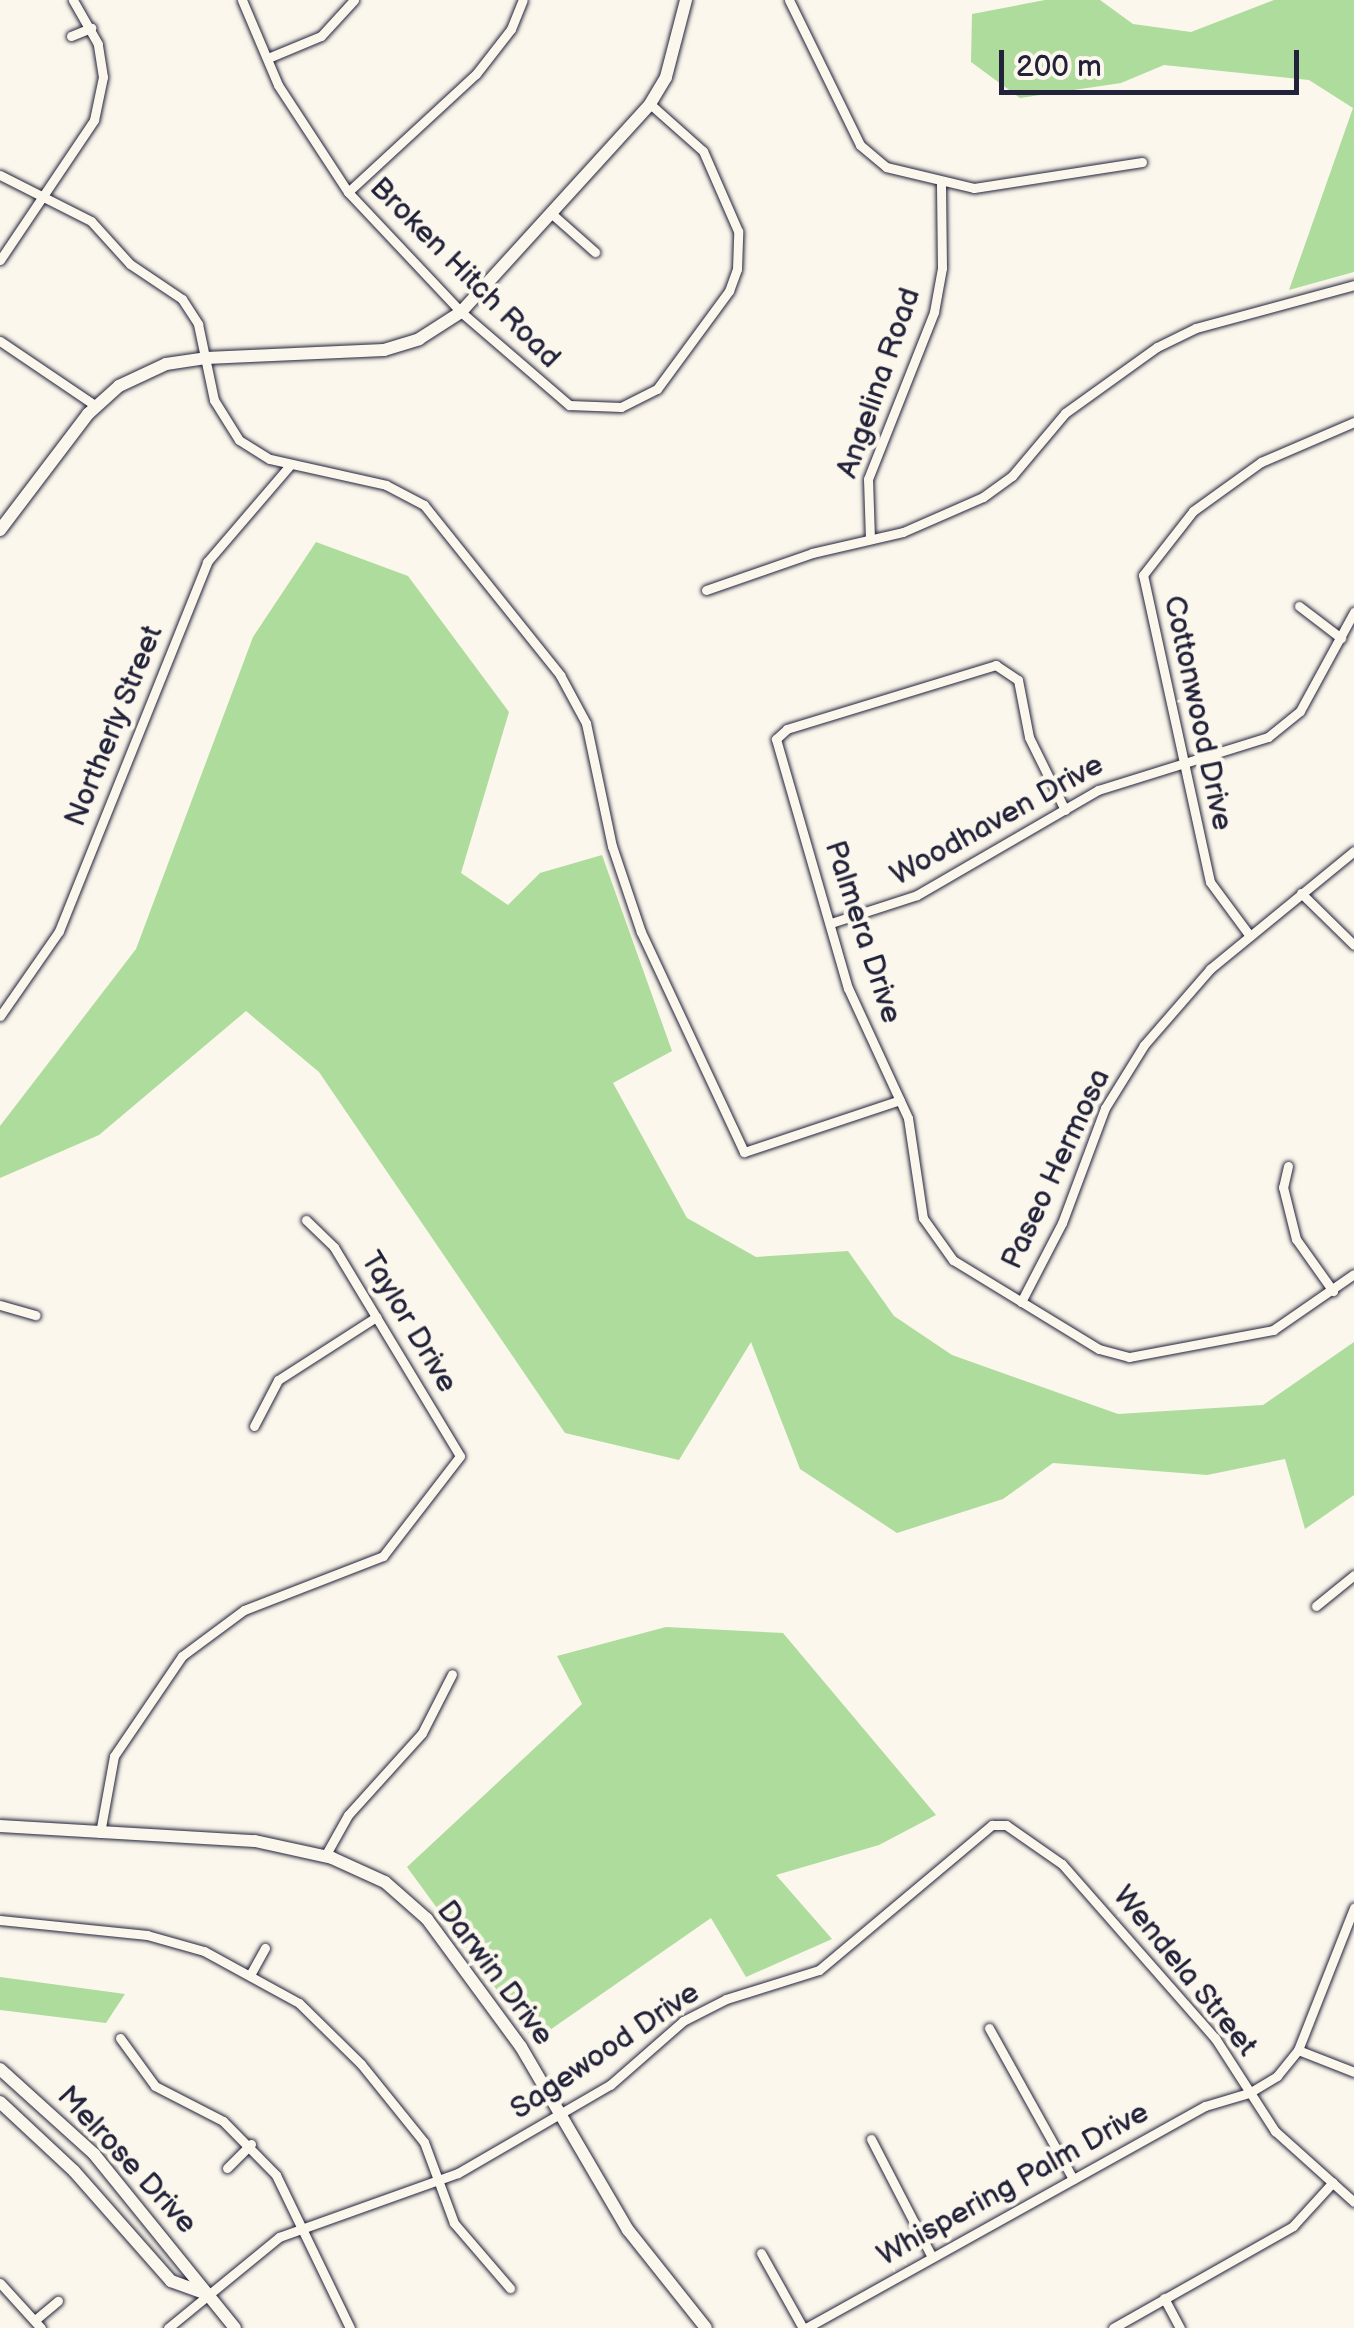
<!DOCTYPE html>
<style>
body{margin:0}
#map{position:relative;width:1354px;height:2328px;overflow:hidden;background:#fbf7ec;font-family:"Balsamiq Sans",sans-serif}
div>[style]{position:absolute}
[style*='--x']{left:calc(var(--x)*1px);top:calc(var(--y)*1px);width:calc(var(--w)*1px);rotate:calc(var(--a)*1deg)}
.green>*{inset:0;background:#addc9c}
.roads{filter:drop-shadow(0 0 2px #22223b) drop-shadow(0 0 2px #22223b)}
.street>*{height:9px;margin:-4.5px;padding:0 4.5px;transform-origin:4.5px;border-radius:4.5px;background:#fbf7ec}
.secondary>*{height:12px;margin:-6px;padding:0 6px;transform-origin:6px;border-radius:6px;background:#fbf7ec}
span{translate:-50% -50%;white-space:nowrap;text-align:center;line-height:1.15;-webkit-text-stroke:9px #fbf7ec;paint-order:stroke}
.street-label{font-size:30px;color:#22223b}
.scale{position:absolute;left:999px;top:50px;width:300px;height:45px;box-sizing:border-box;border:5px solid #22223b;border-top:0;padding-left:12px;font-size:30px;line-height:35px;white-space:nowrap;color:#22223b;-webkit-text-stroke:8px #fbf7ec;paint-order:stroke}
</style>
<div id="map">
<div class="green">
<i style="clip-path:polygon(1045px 0,1100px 0,1133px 24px,1191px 32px,1274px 0,1354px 0,1354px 272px,1289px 290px,1353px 108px,1309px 80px,1164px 65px,1121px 83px,1020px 98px,971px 62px,972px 14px)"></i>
<i style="clip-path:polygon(316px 542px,408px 576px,509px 712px,461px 873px,508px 905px,540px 873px,602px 855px,672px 1051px,613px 1083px,687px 1218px,756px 1257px,848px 1251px,894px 1316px,952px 1355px,1118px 1414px,1263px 1405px,1354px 1342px,1354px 1495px,1305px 1529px,1285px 1459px,1207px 1475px,1053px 1463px,1003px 1499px,897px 1533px,800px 1469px,751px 1342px,679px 1460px,565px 1433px,319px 1072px,246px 1011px,99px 1135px,0 1178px,0 1126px,136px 949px,253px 637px)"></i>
<i style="clip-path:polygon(666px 1627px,783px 1633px,936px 1815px,879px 1845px,776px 1875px,832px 1939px,746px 1977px,711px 1918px,534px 2041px,407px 1867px,582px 1704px,557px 1656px)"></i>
<i style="clip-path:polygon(0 1977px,125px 1994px,106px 2023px,0 2010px)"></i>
</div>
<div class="roads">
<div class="street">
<i style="--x:242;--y:0;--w:92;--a:67"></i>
<i style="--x:278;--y:85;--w:128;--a:56.8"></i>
<i style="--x:348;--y:192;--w:165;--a:46.7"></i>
<i style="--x:461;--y:312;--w:143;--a:40.7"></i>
<i style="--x:569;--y:405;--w:52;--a:2.2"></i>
<i style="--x:621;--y:407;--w:40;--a:-26.6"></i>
<i style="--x:657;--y:389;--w:122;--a:-53.7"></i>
<i style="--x:729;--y:291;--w:23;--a:-70"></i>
<i style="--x:737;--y:269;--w:38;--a:-88"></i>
<i style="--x:738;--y:231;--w:87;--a:-113.6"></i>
<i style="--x:703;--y:151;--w:71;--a:-138.4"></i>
<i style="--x:789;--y:0;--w:161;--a:63.9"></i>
<i style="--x:860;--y:145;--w:34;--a:40"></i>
<i style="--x:886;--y:167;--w:90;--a:13.4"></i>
<i style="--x:974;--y:188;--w:170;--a:-8.8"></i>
<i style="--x:71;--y:36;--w:22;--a:-22"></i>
<i style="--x:268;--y:58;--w:57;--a:-22.5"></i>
<i style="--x:321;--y:36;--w:49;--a:-47.5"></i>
<i style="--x:0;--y:175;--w:102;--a:26.8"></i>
<i style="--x:91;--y:221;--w:58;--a:47.8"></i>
<i style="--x:130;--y:264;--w:63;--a:33.9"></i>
<i style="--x:182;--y:299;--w:30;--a:57"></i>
<i style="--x:198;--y:324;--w:78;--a:78.1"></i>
<i style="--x:214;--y:400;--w:47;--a:58"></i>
<i style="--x:239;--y:440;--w:36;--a:32"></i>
<i style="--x:270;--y:459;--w:119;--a:12.6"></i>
<i style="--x:386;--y:485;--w:43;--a:27.8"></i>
<i style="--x:424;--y:505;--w:218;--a:51.3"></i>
<i style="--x:560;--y:675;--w:55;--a:61.6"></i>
<i style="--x:586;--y:723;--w:126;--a:78.1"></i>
<i style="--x:612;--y:846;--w:91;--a:71.4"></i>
<i style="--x:641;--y:932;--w:243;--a:64.9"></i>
<i style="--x:744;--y:1152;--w:164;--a:-18.4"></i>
<i style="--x:348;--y:192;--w:174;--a:-42.7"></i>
<i style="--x:476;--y:74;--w:57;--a:-52.1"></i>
<i style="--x:511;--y:29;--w:31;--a:-68"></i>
<i style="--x:551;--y:213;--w:59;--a:41.6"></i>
<i style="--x:0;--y:260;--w:169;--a:-56.1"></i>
<i style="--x:94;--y:120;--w:44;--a:-78.2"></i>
<i style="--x:103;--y:77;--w:33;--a:-99"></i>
<i style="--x:98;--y:44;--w:51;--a:-119.6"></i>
<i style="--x:0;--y:341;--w:116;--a:34.1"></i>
<i style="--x:870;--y:539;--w:60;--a:-91.9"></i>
<i style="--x:868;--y:479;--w:180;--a:-68.4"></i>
<i style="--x:934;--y:312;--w:45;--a:-79.7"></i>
<i style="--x:942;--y:268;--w:85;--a:-90.7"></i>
<i style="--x:706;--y:590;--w:112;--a:-19.2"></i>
<i style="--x:812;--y:553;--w:93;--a:-13"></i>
<i style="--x:903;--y:532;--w:87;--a:-23.6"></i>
<i style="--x:983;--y:497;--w:36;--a:-36"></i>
<i style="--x:1012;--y:476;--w:82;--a:-49.9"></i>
<i style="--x:1065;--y:413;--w:113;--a:-35.7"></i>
<i style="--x:1157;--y:347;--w:43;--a:-26"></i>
<i style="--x:1196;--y:328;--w:164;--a:-15.2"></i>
<i style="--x:1299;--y:606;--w:53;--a:37.3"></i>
<i style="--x:1065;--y:810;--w:81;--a:-116.3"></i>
<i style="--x:1029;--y:737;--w:58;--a:-100.9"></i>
<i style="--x:1018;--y:680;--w:27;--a:-146"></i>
<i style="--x:996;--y:665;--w:219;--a:163"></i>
<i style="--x:787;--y:729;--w:15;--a:138"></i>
<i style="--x:776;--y:739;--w:259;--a:73.9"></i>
<i style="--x:848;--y:988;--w:143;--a:65.2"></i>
<i style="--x:908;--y:1118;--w:101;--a:81.5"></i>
<i style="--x:923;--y:1218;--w:52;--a:54.5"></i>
<i style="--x:953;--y:1260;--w:171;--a:31.4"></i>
<i style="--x:1099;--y:1349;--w:31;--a:15"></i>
<i style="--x:1129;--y:1357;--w:147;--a:-10.6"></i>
<i style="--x:1273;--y:1330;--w:98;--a:-34.7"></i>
<i style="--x:1301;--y:893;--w:74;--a:44.5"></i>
<i style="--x:831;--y:923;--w:90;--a:-18"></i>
<i style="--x:917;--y:895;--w:209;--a:-30.1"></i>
<i style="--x:1098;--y:790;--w:178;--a:-17.3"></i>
<i style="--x:1268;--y:737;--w:41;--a:-39.1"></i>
<i style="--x:1300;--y:711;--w:113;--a:-61.4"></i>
<i style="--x:1250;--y:936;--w:67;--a:-126.5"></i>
<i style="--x:1210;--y:882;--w:314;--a:-102.3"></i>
<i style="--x:1143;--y:575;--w:81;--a:-52"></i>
<i style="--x:1193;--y:511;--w:84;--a:-35.8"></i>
<i style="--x:1261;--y:462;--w:101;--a:-23.3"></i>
<i style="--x:0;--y:1016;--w:103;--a:-55.2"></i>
<i style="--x:59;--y:931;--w:398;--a:-68.1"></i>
<i style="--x:207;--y:562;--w:128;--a:-49.4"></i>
<i style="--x:1288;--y:1166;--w:22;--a:103"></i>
<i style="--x:1283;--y:1187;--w:54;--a:76"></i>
<i style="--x:1296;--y:1239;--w:64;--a:54.6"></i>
<i style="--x:1021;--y:1302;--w:89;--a:-62.6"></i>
<i style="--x:1062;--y:1223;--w:123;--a:-69.5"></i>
<i style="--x:1105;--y:1108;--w:74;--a:-58.2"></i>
<i style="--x:1144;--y:1045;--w:101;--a:-49"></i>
<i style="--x:1210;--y:969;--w:186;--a:-39.3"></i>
<i style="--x:0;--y:1305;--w:37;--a:16"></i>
<i style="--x:254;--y:1426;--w:52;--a:-62.4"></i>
<i style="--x:278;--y:1380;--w:117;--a:-32.7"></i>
<i style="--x:1316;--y:1606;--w:49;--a:-39.2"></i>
<i style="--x:100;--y:1833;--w:78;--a:-79.7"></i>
<i style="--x:114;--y:1756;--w:121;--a:-55.8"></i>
<i style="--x:182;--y:1656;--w:77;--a:-36.6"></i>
<i style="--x:244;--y:1610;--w:149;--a:-21.2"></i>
<i style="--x:383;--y:1556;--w:126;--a:-52.4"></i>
<i style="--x:460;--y:1456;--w:244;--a:-121.1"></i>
<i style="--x:334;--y:1247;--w:39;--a:-136"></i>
<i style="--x:325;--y:1856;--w:47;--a:-60.7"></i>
<i style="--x:348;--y:1815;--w:110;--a:-47.9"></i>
<i style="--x:422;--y:1733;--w:66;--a:-63"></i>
<i style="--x:0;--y:1920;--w:148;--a:5.8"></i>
<i style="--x:147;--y:1935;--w:59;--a:15.7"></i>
<i style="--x:204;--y:1951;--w:108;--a:28.7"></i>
<i style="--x:299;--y:2003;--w:87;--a:44.5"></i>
<i style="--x:361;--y:2064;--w:100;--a:51.1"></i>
<i style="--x:424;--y:2142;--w:86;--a:69.7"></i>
<i style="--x:454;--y:2223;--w:86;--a:49.3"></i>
<i style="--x:250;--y:1975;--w:31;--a:-61"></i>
<i style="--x:989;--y:2028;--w:173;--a:60.9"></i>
<i style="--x:120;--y:2038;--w:59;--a:53.9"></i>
<i style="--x:155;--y:2086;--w:76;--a:27.2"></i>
<i style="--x:223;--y:2121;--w:76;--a:45.5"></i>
<i style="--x:276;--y:2175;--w:170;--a:64.2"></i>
<i style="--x:1298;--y:2050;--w:60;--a:21.4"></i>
<i style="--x:871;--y:2139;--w:133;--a:62.7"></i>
<i style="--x:227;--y:2168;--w:34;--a:-45"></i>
<i style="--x:761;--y:2253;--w:86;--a:60.8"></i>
<i style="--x:0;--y:2283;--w:61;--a:47.7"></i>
<i style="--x:1164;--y:2298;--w:34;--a:62"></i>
<i style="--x:35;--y:2320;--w:30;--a:-40"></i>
<i style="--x:168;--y:2328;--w:144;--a:-39.3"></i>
<i style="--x:279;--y:2237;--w:190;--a:-19.7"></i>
<i style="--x:458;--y:2173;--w:176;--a:-30.1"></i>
<i style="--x:610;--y:2085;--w:97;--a:-41.2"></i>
<i style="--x:683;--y:2021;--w:48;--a:-27.1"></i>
<i style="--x:726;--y:1999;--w:97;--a:-17.3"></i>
<i style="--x:819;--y:1970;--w:226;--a:-40"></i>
<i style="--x:992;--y:1825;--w:14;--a:0"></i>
<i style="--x:1006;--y:1825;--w:68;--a:34.9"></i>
<i style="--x:1062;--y:1864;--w:232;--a:48.7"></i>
<i style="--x:1215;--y:2038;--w:111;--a:57.2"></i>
<i style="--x:1275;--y:2131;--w:106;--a:41.9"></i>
<i style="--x:806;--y:2328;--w:457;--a:-29.1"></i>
<i style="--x:1205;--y:2106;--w:46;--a:-16.5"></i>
<i style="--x:1249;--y:2093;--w:33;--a:-31"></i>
<i style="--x:1277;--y:2076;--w:33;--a:-51"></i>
<i style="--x:1298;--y:2050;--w:153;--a:-68.5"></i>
<i style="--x:1113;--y:2328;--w:207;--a:-29.5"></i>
<i style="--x:1293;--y:2226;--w:59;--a:-47.7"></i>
</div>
<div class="secondary">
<i style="--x:0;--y:530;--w:146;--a:-52.8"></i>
<i style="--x:88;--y:414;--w:42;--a:-42.1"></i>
<i style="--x:119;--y:386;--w:52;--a:-25.1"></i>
<i style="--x:166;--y:364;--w:40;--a:-8.5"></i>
<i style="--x:206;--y:358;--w:178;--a:-2.6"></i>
<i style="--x:384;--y:350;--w:37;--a:-17"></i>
<i style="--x:419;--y:339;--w:50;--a:-32.7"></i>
<i style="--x:461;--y:312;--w:281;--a:-47.7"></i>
<i style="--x:650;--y:104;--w:31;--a:-59"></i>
<i style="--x:666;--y:77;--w:80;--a:-75.4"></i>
<i style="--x:0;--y:1826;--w:255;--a:3.4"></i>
<i style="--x:255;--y:1841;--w:79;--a:12.4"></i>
<i style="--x:332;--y:1858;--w:58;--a:24.4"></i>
<i style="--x:385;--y:1882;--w:56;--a:41.4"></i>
<i style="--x:427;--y:1919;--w:159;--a:53.7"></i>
<i style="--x:521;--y:2047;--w:212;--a:59.7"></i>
<i style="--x:628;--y:2230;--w:125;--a:51.5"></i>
<i style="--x:0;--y:2069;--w:127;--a:42.1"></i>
<i style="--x:94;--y:2154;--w:224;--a:51"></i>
<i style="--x:0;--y:2102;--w:101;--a:43"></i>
<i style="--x:74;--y:2171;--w:147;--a:48.6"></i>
<i style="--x:171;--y:2281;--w:37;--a:20"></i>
</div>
</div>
<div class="street-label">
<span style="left:465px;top:273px;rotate:45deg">Broken Hitch Road</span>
<span style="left:879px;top:383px;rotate:-71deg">Angelina Road</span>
<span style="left:1198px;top:713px;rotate:78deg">Cottonwood Drive</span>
<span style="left:114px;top:726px;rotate:-68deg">Northerly Street</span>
<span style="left:997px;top:820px;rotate:-29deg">Woodhaven Drive</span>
<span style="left:863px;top:932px;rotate:72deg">Palmera Drive</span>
<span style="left:1056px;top:1169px;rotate:-65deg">Paseo Hermosa</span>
<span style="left:409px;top:1322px;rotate:59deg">Taylor Drive</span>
<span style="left:1185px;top:1971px;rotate:51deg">Wendela Street</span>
<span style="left:495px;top:1973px;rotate:53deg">Darwin Drive</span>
<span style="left:605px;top:2051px;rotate:-34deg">Sagewood Drive</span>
<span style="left:127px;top:2160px;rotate:47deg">Melrose Drive</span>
<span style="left:1013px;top:2184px;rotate:-29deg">Whispering Palm Drive</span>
</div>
<div class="scale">200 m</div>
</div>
